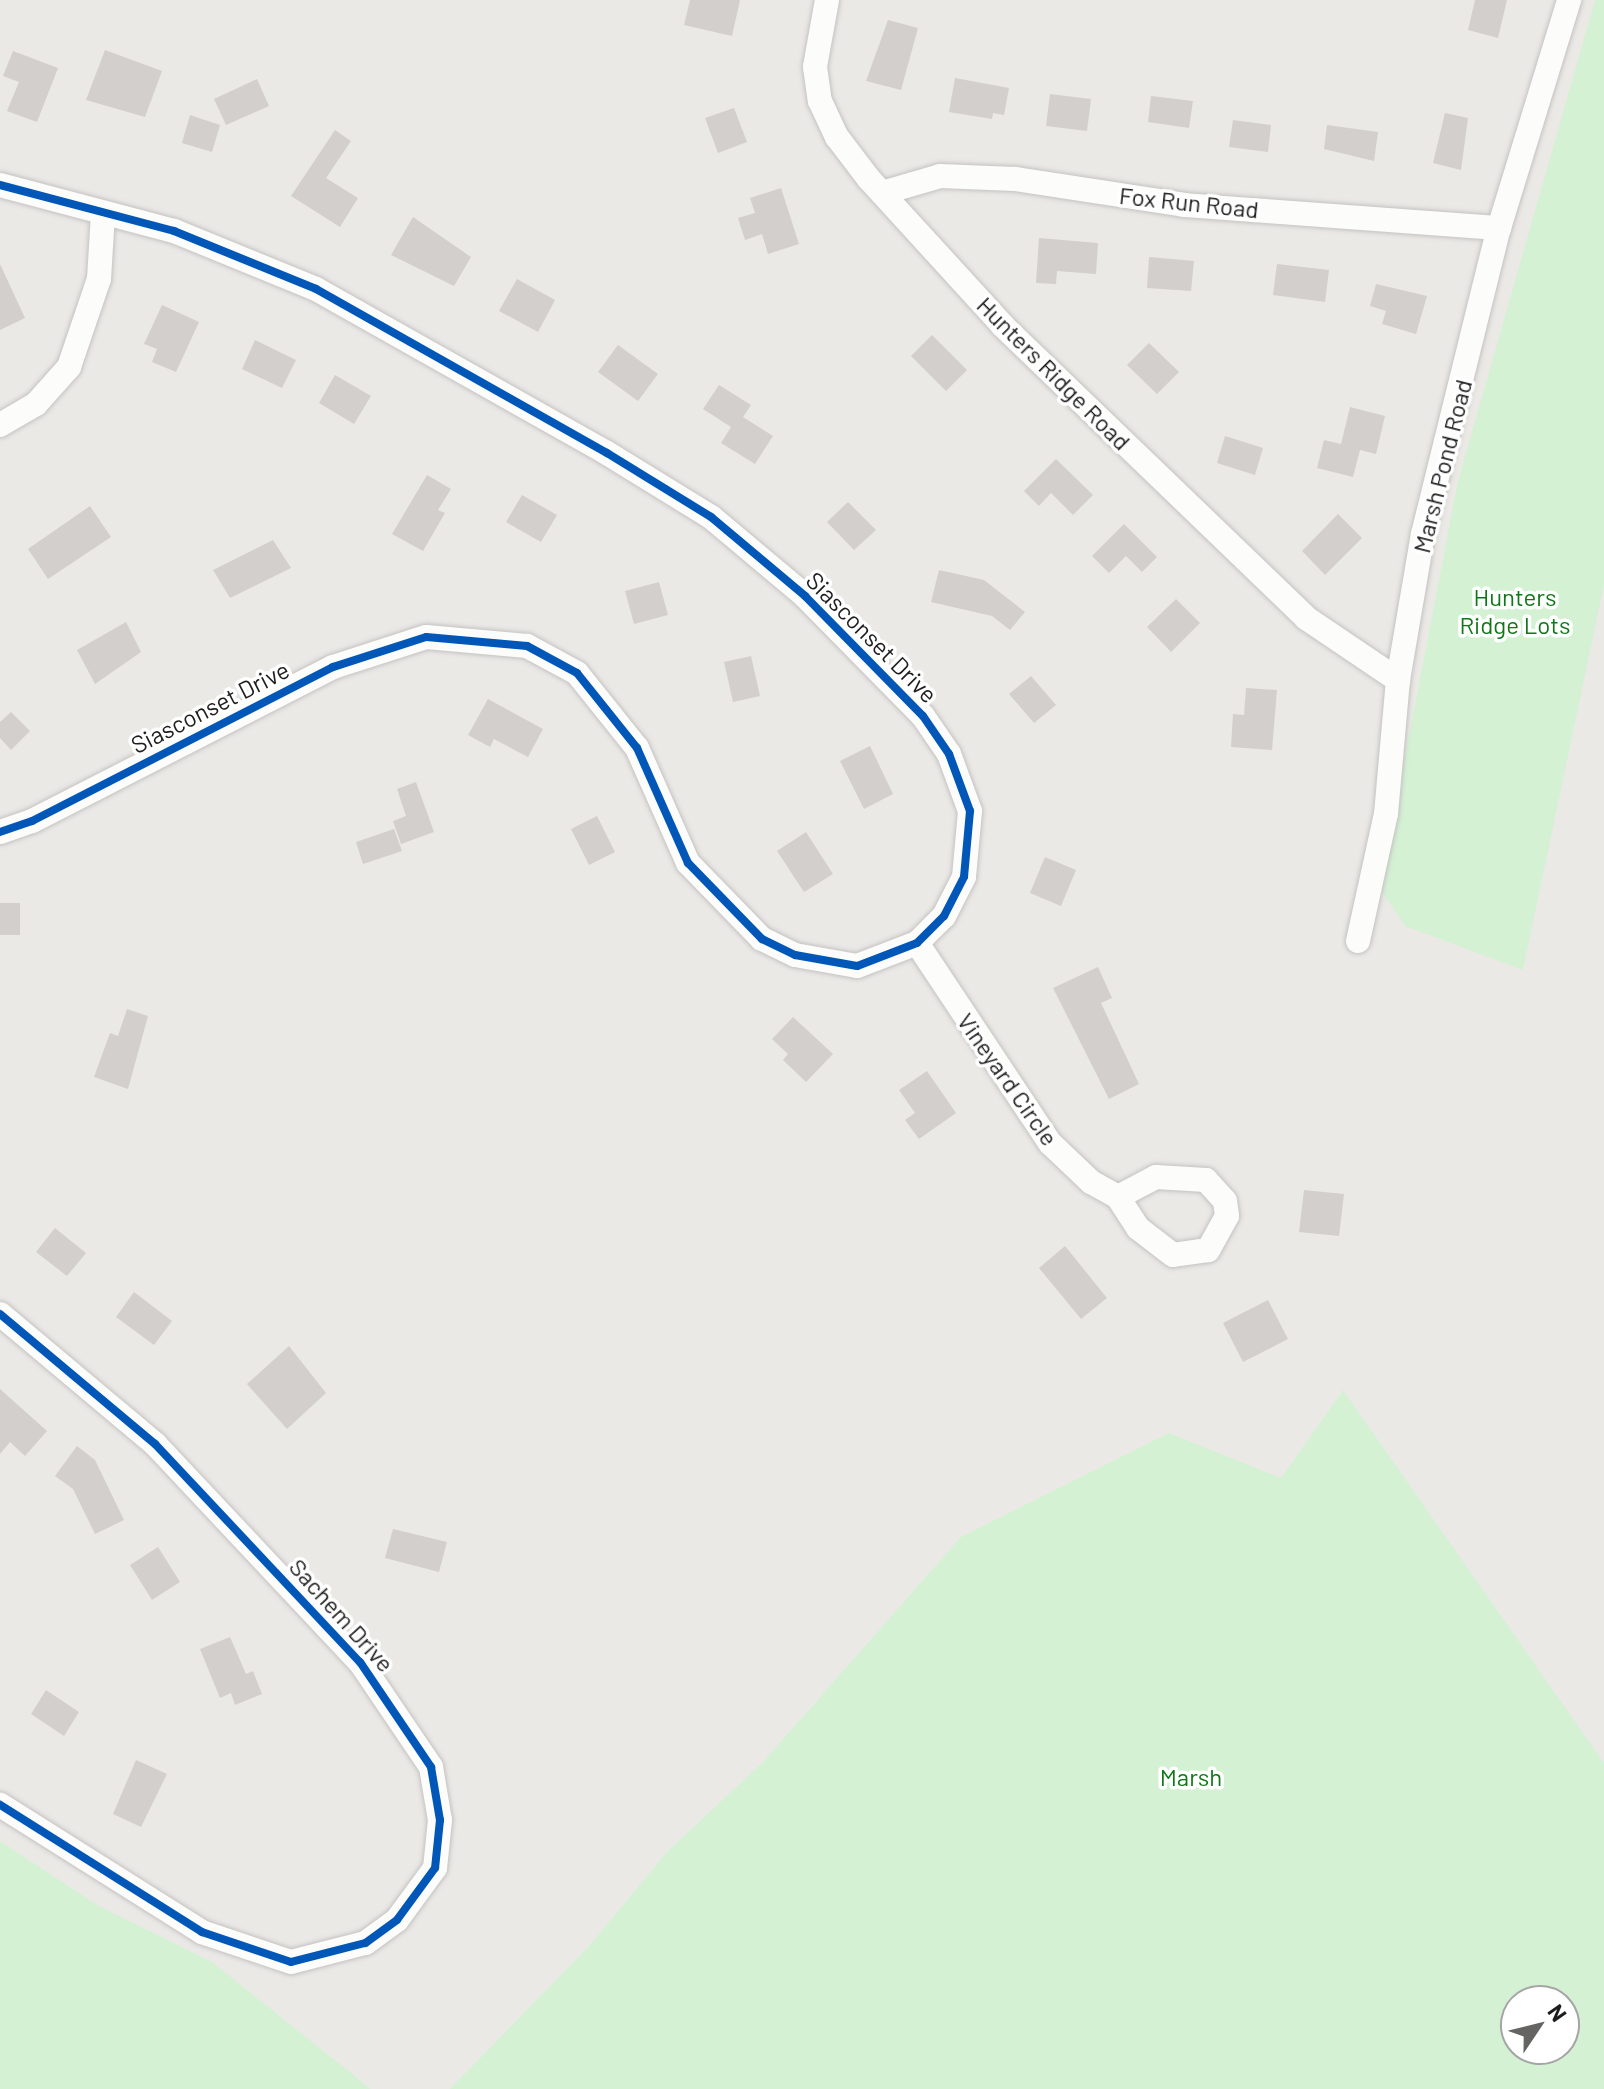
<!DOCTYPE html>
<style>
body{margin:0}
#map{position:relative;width:1604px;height:2089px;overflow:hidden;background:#ebe9e6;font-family:Barlow,sans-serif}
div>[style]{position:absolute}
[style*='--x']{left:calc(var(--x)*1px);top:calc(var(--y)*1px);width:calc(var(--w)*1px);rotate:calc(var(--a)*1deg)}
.park>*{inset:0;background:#d4f1d4}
.building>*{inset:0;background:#d2cfcd}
.roads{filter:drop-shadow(0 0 2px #c4c3c2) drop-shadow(0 0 2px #c4c3c2)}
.street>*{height:24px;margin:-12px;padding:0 12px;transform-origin:12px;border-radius:12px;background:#fcfcfb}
.cycleway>*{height:8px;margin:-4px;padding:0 4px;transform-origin:4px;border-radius:4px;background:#0057b8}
span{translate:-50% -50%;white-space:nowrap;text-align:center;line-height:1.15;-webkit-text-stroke:7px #fff;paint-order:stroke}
.street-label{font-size:24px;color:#1d1d1d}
.park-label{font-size:24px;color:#0f7718}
.north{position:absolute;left:1500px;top:1985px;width:80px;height:80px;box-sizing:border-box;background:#fff;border:2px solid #a5a5a5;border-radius:50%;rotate:55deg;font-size:22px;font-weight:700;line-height:32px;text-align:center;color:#1d1d1d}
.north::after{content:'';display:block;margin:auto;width:28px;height:36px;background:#656463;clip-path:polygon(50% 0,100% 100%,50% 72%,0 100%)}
</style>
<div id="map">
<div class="park">
<i style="clip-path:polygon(1595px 0,1604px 0,1604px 585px,1523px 970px,1405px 926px,1384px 895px,1381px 882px,1458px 481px)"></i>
<i style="clip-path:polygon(evenodd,1343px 1390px,1604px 1763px,1604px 2089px,450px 2089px,590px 1945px,667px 1852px,763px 1762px,961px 1537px,1169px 1433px,1281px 1478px,1343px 1390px,1516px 2001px,1564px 2001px,1564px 2049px,1516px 2049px,1516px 2001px)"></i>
<i style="clip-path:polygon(0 1841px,99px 1906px,212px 1962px,371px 2089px,0 2089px)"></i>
</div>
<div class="building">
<i style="clip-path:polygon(690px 0,740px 0,732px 36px,684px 25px)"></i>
<i style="clip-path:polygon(1475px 0,1507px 0,1498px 38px,1468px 30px)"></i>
<i style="clip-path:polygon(888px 20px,918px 28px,901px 90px,866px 81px)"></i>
<i style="clip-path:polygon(105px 50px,162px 71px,145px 117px,86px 100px)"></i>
<i style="clip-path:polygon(13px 51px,58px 68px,37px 122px,7px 111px,19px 82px,3px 76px)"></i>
<i style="clip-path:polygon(955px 78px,1009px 88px,1004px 115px,993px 113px,992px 119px,949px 112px)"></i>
<i style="clip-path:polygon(257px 79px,269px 106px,226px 125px,214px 99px)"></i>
<i style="clip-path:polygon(1050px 94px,1091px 99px,1087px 131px,1046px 126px)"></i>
<i style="clip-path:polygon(1151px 96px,1193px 101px,1189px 128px,1148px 122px)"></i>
<i style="clip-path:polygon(734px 108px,747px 142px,718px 153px,705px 118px)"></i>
<i style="clip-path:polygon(1445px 113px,1468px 118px,1461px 170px,1433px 163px)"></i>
<i style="clip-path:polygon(190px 115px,220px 125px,212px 152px,182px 143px)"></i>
<i style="clip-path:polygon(1233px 120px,1271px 125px,1268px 152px,1229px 147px)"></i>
<i style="clip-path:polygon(1327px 125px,1378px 132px,1374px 161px,1324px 149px)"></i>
<i style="clip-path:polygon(335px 130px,351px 141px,326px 178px,358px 198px,340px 227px,291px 196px)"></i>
<i style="clip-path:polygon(781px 188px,799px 244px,768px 254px,762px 234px,745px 240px,738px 218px,755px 213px,750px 198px)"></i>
<i style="clip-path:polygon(413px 217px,471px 257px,454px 286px,391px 255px)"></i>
<i style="clip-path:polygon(1039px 238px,1098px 243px,1096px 274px,1057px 271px,1056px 284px,1036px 283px)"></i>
<i style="clip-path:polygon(1149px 257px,1194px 261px,1191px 291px,1147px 288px)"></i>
<i style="clip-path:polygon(0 264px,25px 318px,0 330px)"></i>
<i style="clip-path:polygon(1277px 264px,1329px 270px,1325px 302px,1273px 295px)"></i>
<i style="clip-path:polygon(517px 279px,555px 300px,538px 332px,499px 311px)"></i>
<i style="clip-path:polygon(1376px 284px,1427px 296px,1416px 334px,1382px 324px,1386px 311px,1370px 306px)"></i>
<i style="clip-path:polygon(162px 305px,199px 322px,176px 372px,152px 362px,157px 349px,144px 344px)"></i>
<i style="clip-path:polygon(932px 335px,967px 370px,946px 391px,911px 356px)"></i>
<i style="clip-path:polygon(255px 340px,296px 360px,282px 388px,242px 369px)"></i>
<i style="clip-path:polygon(1149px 343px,1179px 372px,1157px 394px,1127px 365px)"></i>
<i style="clip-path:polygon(618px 345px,658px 374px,638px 401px,598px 372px)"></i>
<i style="clip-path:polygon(335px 375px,371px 396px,354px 424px,319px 403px)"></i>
<i style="clip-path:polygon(719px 385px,751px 405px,743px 417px,773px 436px,755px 464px,721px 443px,731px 427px,703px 409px)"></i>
<i style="clip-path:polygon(1350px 407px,1385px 416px,1376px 454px,1360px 450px,1353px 477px,1317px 468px,1324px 440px,1341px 444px)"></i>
<i style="clip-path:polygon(1225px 436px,1263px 448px,1255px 475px,1217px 463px)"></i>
<i style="clip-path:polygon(1056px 459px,1093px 495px,1073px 515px,1051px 493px,1039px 506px,1024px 491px)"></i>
<i style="clip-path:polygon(427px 475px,451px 489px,438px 510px,445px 513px,423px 551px,392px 534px)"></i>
<i style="clip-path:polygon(522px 495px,557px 515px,541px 542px,506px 522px)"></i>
<i style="clip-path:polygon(848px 502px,876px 530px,854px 550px,827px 522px)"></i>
<i style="clip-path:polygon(90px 506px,111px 537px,48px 579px,28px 549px)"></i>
<i style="clip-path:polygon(1338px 514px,1362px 538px,1325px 575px,1302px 551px)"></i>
<i style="clip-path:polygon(1124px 524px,1157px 557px,1142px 572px,1126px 556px,1109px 573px,1092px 556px)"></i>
<i style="clip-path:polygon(273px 540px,291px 568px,230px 598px,213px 570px)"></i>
<i style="clip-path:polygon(939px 570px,984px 580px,1025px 612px,1010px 630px,992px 616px,931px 602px)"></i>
<i style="clip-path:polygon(659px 582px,668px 615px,634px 624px,625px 591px)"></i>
<i style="clip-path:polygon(1176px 599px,1200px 623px,1171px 652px,1147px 627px)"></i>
<i style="clip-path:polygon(126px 622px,141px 652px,95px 684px,77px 650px)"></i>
<i style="clip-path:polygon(751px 656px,760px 696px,733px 702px,724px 662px)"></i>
<i style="clip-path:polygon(1031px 676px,1056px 705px,1034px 723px,1009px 694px)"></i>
<i style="clip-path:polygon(1246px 688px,1277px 690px,1272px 750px,1231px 747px,1233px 714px,1244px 715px)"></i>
<i style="clip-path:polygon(488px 699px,543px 729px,528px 757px,494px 739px,490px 747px,468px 735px)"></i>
<i style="clip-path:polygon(11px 712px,30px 731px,11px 750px,0 738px,0 722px)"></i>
<i style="clip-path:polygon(870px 746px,893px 794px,864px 809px,840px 761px)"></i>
<i style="clip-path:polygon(416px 782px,434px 832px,401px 844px,393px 821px,406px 816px,397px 789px)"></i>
<i style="clip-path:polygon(597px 816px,615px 852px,589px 865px,571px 829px)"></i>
<i style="clip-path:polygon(394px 829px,402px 851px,363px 864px,356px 842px)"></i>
<i style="clip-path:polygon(806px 832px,833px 874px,804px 892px,777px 851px)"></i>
<i style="clip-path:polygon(1045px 857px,1076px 870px,1061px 906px,1030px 893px)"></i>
<i style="clip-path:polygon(0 903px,20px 903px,20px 935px,0 935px)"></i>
<i style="clip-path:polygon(1098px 967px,1112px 998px,1101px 1003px,1139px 1084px,1109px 1099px,1053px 988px)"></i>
<i style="clip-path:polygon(127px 1009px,148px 1016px,128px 1089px,94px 1077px,110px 1033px,118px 1036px)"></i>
<i style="clip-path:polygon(793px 1017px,833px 1054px,806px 1082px,783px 1060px,788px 1054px,772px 1039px)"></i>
<i style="clip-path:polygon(927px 1071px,956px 1113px,919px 1139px,905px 1120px,915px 1113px,899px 1090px)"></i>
<i style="clip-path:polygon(1304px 1190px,1344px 1194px,1339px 1236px,1299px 1232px)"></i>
<i style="clip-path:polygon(55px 1228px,86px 1253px,67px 1276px,36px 1252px)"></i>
<i style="clip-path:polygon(1065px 1246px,1107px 1298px,1081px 1319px,1039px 1268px)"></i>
<i style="clip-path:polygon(134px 1292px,172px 1321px,154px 1345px,116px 1317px)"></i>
<i style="clip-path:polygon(1268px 1300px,1288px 1339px,1243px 1362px,1223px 1323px)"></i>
<i style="clip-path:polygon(289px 1346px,326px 1393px,287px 1429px,247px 1384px)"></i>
<i style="clip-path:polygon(0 1389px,47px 1431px,25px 1456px,10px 1442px,0 1454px)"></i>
<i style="clip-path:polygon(77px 1446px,95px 1460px,124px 1520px,95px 1534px,73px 1489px,55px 1476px)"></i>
<i style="clip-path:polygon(393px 1529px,447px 1542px,439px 1572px,385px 1558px)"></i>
<i style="clip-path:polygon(158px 1547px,180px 1582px,152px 1600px,130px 1565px)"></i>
<i style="clip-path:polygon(230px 1637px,246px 1674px,253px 1671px,262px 1694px,235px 1705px,231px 1693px,220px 1698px,200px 1649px)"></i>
<i style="clip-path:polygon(46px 1690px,79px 1712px,64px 1736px,31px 1714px)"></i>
<i style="clip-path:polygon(136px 1760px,167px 1774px,141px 1827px,113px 1814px)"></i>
</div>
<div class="roads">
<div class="street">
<i style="--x:827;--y:0;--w:68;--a:100.2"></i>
<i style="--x:815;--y:67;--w:34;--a:82"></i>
<i style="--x:820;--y:101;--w:40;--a:65"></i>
<i style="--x:837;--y:137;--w:53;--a:52.7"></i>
<i style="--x:869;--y:179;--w:199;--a:47.6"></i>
<i style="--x:1003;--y:326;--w:421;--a:43.9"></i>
<i style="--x:1306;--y:618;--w:111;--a:34"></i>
<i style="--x:0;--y:185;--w:180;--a:14.8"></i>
<i style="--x:174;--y:231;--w:153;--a:22.2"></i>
<i style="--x:316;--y:289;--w:334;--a:29.4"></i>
<i style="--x:607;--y:453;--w:122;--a:31.6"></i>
<i style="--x:711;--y:517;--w:123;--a:40"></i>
<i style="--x:805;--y:596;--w:168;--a:45.5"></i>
<i style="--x:923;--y:716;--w:46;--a:55.6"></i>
<i style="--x:949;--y:754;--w:61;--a:69.8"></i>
<i style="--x:970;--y:811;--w:66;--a:95.2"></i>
<i style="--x:964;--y:877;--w:44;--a:117.1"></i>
<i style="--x:944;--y:916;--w:38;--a:135"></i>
<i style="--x:917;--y:943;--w:64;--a:159"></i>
<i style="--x:857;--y:966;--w:63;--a:-169.9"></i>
<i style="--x:795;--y:955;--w:37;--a:-154"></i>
<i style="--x:762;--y:939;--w:106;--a:-134.2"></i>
<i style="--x:688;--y:863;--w:126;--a:-113.9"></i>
<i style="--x:637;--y:748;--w:96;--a:-128.7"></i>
<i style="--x:577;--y:673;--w:57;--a:-151.6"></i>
<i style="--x:527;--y:646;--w:101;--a:-174.9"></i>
<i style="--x:426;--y:637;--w:98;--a:162.1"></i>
<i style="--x:333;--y:667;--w:338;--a:152.9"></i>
<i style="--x:32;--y:821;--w:34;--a:161"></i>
<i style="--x:882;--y:193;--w:60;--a:-16.3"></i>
<i style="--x:940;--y:176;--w:75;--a:2.3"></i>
<i style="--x:1015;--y:179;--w:171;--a:8.7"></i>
<i style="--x:1184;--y:205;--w:316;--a:4.2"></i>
<i style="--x:0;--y:425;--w:42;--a:-30.3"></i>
<i style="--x:36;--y:404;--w:50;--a:-48.3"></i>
<i style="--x:69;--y:367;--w:93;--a:-71.2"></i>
<i style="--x:99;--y:279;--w:65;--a:-86.5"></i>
<i style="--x:1358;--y:941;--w:130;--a:-77.6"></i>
<i style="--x:1386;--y:814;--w:135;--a:-84.9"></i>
<i style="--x:1398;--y:680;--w:148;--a:-80.3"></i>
<i style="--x:1423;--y:534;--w:315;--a:-76.1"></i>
<i style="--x:1499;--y:228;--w:239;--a:-72.9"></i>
<i style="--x:917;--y:943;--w:240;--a:56.4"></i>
<i style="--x:1050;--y:1143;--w:57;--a:43.6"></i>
<i style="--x:1091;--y:1182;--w:31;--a:29"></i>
<i style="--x:1118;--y:1197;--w:43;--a:-27.8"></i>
<i style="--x:1156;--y:1177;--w:50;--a:3.4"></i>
<i style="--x:1206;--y:1180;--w:28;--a:48"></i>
<i style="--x:1225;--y:1201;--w:15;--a:82"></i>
<i style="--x:1227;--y:1216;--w:39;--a:119"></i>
<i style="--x:1208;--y:1250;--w:35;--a:172"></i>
<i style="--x:1173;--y:1255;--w:44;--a:-142.4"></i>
<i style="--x:1138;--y:1228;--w:37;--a:-123"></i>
<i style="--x:0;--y:1314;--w:202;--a:40"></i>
<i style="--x:155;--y:1444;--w:299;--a:46.8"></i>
<i style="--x:360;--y:1662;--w:127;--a:55.9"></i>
<i style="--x:431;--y:1767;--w:54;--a:80.4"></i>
<i style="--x:440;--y:1820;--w:48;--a:95.9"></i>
<i style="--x:435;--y:1868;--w:64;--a:126.2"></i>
<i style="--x:397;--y:1920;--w:39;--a:144"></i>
<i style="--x:365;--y:1943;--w:76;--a:165.6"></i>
<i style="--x:291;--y:1962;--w:94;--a:-161.4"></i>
<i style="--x:202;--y:1932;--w:239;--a:-147.8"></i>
</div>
</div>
<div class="cycleway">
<i style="--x:0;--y:185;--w:180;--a:14.8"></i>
<i style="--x:174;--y:231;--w:153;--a:22.2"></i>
<i style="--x:316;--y:289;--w:334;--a:29.4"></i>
<i style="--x:607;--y:453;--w:122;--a:31.6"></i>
<i style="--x:711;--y:517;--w:123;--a:40"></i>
<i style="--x:805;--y:596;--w:168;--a:45.5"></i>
<i style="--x:923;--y:716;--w:46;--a:55.6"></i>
<i style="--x:949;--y:754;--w:61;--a:69.8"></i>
<i style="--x:970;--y:811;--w:66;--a:95.2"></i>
<i style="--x:964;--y:877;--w:44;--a:117.1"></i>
<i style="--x:944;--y:916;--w:38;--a:135"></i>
<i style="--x:917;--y:943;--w:64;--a:159"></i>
<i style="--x:857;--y:966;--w:63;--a:-169.9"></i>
<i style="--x:795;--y:955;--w:37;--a:-154"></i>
<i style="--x:762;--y:939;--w:106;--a:-134.2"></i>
<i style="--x:688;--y:863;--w:126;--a:-113.9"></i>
<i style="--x:637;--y:748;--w:96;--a:-128.7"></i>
<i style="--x:577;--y:673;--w:57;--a:-151.6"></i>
<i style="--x:527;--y:646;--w:101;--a:-174.9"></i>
<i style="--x:426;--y:637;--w:98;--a:162.1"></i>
<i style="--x:333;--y:667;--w:338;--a:152.9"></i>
<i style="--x:32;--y:821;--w:34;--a:161"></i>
<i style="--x:0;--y:1314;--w:202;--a:40"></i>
<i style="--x:155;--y:1444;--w:299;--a:46.8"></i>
<i style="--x:360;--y:1662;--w:127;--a:55.9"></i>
<i style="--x:431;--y:1767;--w:54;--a:80.4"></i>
<i style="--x:440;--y:1820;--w:48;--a:95.9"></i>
<i style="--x:435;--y:1868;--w:64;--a:126.2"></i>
<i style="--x:397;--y:1920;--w:39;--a:144"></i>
<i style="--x:365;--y:1943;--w:76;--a:165.6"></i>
<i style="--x:291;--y:1962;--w:94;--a:-161.4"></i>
<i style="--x:202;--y:1932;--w:239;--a:-147.8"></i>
</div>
<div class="street-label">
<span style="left:1189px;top:202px;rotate:6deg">Fox Run Road</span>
<span style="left:1054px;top:373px;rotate:45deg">Hunters Ridge Road</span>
<span style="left:1442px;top:466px;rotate:-76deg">Marsh Pond Road</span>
<span style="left:872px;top:637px;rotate:45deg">Siasconset Drive</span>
<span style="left:210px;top:707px;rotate:-27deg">Siasconset Drive</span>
<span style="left:1008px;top:1079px;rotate:55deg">Vineyard Circle</span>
<span style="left:342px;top:1615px;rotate:48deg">Sachem Drive</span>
</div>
<div class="park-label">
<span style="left:1515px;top:611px">Hunters<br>Ridge Lots</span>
<span style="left:1191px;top:1777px">Marsh</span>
</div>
<div class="north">N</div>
</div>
